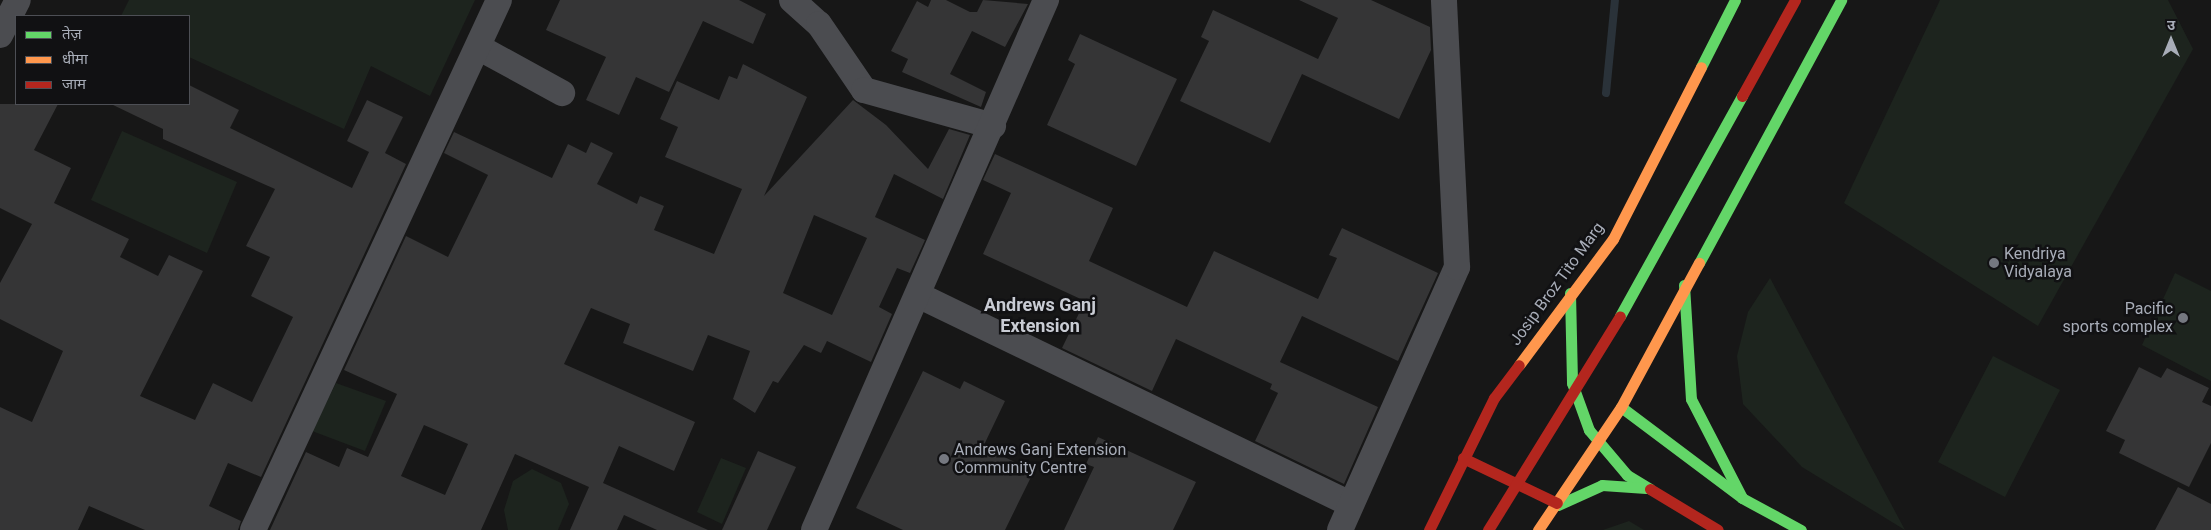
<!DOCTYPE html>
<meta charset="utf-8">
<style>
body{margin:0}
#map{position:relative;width:2211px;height:530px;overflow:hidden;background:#171717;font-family:Roboto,"Noto Sans Devanagari",sans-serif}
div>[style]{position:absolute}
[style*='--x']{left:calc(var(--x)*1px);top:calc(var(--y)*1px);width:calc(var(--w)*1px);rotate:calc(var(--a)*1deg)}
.green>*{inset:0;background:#1d241e}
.stream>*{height:8px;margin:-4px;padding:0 4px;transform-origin:4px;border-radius:4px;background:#2a3239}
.building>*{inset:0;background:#353536}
.street>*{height:26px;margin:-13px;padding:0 13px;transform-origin:13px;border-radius:13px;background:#4b4c50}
.fast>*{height:11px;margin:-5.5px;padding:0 5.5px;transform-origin:5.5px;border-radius:5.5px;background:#63d668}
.slow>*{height:11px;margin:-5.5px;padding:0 5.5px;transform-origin:5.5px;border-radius:5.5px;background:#ff974d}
.jam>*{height:11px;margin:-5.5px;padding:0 5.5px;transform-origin:5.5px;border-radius:5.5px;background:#b3261e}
.fast-bridge>*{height:11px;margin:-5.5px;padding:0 5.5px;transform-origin:5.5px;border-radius:5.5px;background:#63d668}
.jam-bridge>*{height:11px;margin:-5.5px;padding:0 5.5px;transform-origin:5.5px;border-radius:5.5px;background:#b3261e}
.dots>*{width:14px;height:14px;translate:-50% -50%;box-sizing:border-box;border:2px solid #111113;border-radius:50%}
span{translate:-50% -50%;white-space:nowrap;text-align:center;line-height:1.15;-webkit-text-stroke:5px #111113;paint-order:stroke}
.poi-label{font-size:16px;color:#a8adb8}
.left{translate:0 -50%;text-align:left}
.right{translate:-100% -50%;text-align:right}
.street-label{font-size:16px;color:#a8adb8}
.neighbourhood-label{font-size:18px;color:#c9ccd4;font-weight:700}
.legend{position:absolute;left:15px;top:15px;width:175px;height:90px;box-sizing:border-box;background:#111113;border:1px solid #4d4f55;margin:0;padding:6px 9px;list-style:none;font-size:15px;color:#a8adb8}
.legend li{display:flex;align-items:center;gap:10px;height:25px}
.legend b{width:25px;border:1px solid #4d4f55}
.north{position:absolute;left:2146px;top:15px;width:50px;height:50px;-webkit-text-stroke:4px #111113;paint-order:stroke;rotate:0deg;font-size:14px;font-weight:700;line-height:20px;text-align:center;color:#a8adb8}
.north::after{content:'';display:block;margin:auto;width:18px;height:22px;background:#a8adb8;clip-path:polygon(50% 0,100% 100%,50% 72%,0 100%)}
</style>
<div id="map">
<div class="green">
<i style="clip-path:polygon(129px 0,475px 0,430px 96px,371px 66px,344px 129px,189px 57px,189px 16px,121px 16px)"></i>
<i style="clip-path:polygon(1940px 0,2168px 0,2193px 49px,2038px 326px,1844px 203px)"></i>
<i style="clip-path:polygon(122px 131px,237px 182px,207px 253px,91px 200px)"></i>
<i style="clip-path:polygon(2175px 273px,2211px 291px,2211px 381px,2142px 345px)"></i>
<i style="clip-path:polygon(1770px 278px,1905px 530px,1802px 467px,1743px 404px,1737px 356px,1748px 312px)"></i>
<i style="clip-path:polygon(1993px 356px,2060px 390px,2005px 497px,1938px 462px)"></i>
<i style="clip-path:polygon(336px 383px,386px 401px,365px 451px,312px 431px)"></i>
<i style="clip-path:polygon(721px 458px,746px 468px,722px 524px,697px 512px)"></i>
<i style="clip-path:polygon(532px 469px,561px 483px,569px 504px,558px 530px,508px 530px,504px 510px,513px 481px)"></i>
<i style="clip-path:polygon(1629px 521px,1644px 530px,1602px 530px,1603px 530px)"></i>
</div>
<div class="stream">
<i style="--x:1606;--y:93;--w:93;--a:-84.5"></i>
</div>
<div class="building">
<i style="clip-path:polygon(560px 0,739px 0,766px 14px,753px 44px,703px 21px,669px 92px,636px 77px,619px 115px,586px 100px,606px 57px,546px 30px)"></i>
<i style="clip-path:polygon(931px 0,946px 0,970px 12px,977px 12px,983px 0,1028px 4px,1005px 47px,972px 31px,950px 74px,986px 92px,981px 107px,902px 72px,908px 59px,891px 51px,917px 1px,928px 7px)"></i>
<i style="clip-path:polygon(1299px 0,1371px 0,1430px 27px,1431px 50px,1399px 119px,1302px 74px,1270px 143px,1180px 101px,1209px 41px,1201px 37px,1213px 10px,1318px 59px,1338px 18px)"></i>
<i style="clip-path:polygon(1080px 34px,1177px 79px,1136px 166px,1047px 125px,1075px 64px,1068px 60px)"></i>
<i style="clip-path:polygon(evenodd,743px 64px,807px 97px,764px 196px,853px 100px,886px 125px,928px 169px,949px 129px,970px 135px,943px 199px,894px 174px,875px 217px,925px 240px,910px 273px,897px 268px,879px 307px,892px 314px,871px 362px,827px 341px,821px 353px,804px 345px,778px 383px,773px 381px,755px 413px,733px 399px,750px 351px,708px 335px,693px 371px,623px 343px,630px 324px,591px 308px,564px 364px,695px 422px,674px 471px,619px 446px,603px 483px,708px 530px,657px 530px,624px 515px,617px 530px,570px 530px,589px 487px,515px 454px,481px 530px,270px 530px,306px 452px,339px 467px,347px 448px,368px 457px,397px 394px,344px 370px,406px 236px,448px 257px,488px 175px,444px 153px,454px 132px,552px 178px,568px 144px,586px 153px,591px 142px,613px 153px,597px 184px,637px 204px,640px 196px,664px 206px,654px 230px,714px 254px,742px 189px,665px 157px,678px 127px,660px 119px,677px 81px,719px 100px,729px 76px,737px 79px,743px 64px,814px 215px,867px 238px,832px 315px,783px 293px,814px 215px,743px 64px,424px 425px,468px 444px,445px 495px,401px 476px,424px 425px)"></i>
<i style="clip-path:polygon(189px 85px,239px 110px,230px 128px,352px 188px,369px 152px,347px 141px,367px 100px,403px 117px,385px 153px,406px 164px,261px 477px,228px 463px,209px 506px,241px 521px,238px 530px,145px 530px,89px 506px,78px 530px,0 530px,0 407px,32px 422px,63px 351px,0 319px,0 283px,32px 224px,0 208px,0 104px,58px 104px,34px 150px,71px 168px,54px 203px,129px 239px,120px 257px,158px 276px,169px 255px,203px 271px,140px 396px,195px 420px,213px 383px,252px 402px,293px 317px,251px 296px,270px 257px,246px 246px,275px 189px,163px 139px,163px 129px,111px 104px,189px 104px)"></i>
<i style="clip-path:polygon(995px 154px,1113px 208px,1089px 261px,1187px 307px,1214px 251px,1318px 299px,1337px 258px,1329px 255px,1342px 228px,1438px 273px,1398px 361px,1302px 316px,1280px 362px,1378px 407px,1344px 484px,1255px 441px,1278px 393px,1270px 389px,1272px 384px,1176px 339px,1152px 391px,1062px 348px,1085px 301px,983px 254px,1011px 193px,983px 180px)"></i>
<i style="clip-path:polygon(2139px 367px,2161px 378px,2167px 368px,2209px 388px,2202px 402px,2211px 406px,2211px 443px,2189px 487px,2119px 453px,2125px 440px,2106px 431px)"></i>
<i style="clip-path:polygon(923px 371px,960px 389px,964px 381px,1005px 401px,983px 447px,1034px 471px,1005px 530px,903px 530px,856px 508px)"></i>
<i style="clip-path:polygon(1098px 437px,1196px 482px,1173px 530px,1064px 530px,1094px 467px,1086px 464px)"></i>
<i style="clip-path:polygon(758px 451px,796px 467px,767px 530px,722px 530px)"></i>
<i style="clip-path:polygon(2178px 487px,2211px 504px,2211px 530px,2155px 530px)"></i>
</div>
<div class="street">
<i style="--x:792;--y:0;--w:36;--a:42"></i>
<i style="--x:819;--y:24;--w:80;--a:55.7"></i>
<i style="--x:864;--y:90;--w:134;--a:15.6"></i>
<i style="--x:0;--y:35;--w:39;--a:-63"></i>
<i style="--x:478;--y:47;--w:96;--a:28.7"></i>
<i style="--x:918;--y:295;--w:480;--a:25.8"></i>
<i style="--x:253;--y:530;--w:584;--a:-65.1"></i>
<i style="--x:814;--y:530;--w:579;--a:-66.36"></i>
<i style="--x:1340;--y:530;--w:288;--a:-66"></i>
<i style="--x:1457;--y:267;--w:267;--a:-92.8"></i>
</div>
<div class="fast">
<i style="--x:1701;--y:67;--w:75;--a:-63.1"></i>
<i style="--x:1699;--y:263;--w:299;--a:-61.6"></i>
<i style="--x:1684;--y:285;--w:114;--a:86.5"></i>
<i style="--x:1691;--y:399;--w:111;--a:62.7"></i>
<i style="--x:1570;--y:293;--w:90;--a:88.7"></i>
<i style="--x:1572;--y:383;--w:50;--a:70.1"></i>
<i style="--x:1589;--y:430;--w:59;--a:49.8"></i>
<i style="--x:1627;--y:475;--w:27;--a:31"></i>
<i style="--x:1621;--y:407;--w:151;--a:36.9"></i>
<i style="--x:1742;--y:498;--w:67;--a:28.5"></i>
<i style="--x:1558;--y:505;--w:48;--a:-24.4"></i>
<i style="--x:1602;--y:485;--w:44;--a:3.9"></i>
</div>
<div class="slow">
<i style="--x:1519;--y:365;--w:157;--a:-53.3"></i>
<i style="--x:1613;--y:239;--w:193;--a:-62.9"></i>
<i style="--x:1538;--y:530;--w:148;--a:-56"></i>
<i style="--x:1621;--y:407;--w:164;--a:-61.6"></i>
</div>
<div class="jam">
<i style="--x:1463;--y:458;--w:104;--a:25.6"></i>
<i style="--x:1650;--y:489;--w:79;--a:31.1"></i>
<i style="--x:1429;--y:530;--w:147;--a:-63.8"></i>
<i style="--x:1494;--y:398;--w:41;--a:-52.9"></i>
</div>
<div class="fast-bridge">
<i style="--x:1620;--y:316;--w:252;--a:-61"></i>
</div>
<div class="jam-bridge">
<i style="--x:1742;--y:96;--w:110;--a:-61.1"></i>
<i style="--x:1488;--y:530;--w:251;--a:-58.3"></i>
</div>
<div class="dots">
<i style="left:1994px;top:263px;background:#757880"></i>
<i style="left:2183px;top:318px;background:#757880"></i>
<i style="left:944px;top:459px;background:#757880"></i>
</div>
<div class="poi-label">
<span class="left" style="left:2004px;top:263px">Kendriya<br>Vidyalaya</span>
<span class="right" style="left:2173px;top:318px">Pacific<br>sports complex</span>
<span class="left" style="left:954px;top:459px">Andrews Ganj Extension<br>Community Centre</span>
</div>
<div class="street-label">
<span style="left:1557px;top:284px;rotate:-54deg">Josip Broz Tito Marg</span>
</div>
<div class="neighbourhood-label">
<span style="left:1040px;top:316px">Andrews Ganj<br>Extension</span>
</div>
<ul class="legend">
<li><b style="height:6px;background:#63d668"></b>तेज़</li>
<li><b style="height:6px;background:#ff974d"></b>धीमा</li>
<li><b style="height:6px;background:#b3261e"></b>जाम</li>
</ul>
<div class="north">उ</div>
</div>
